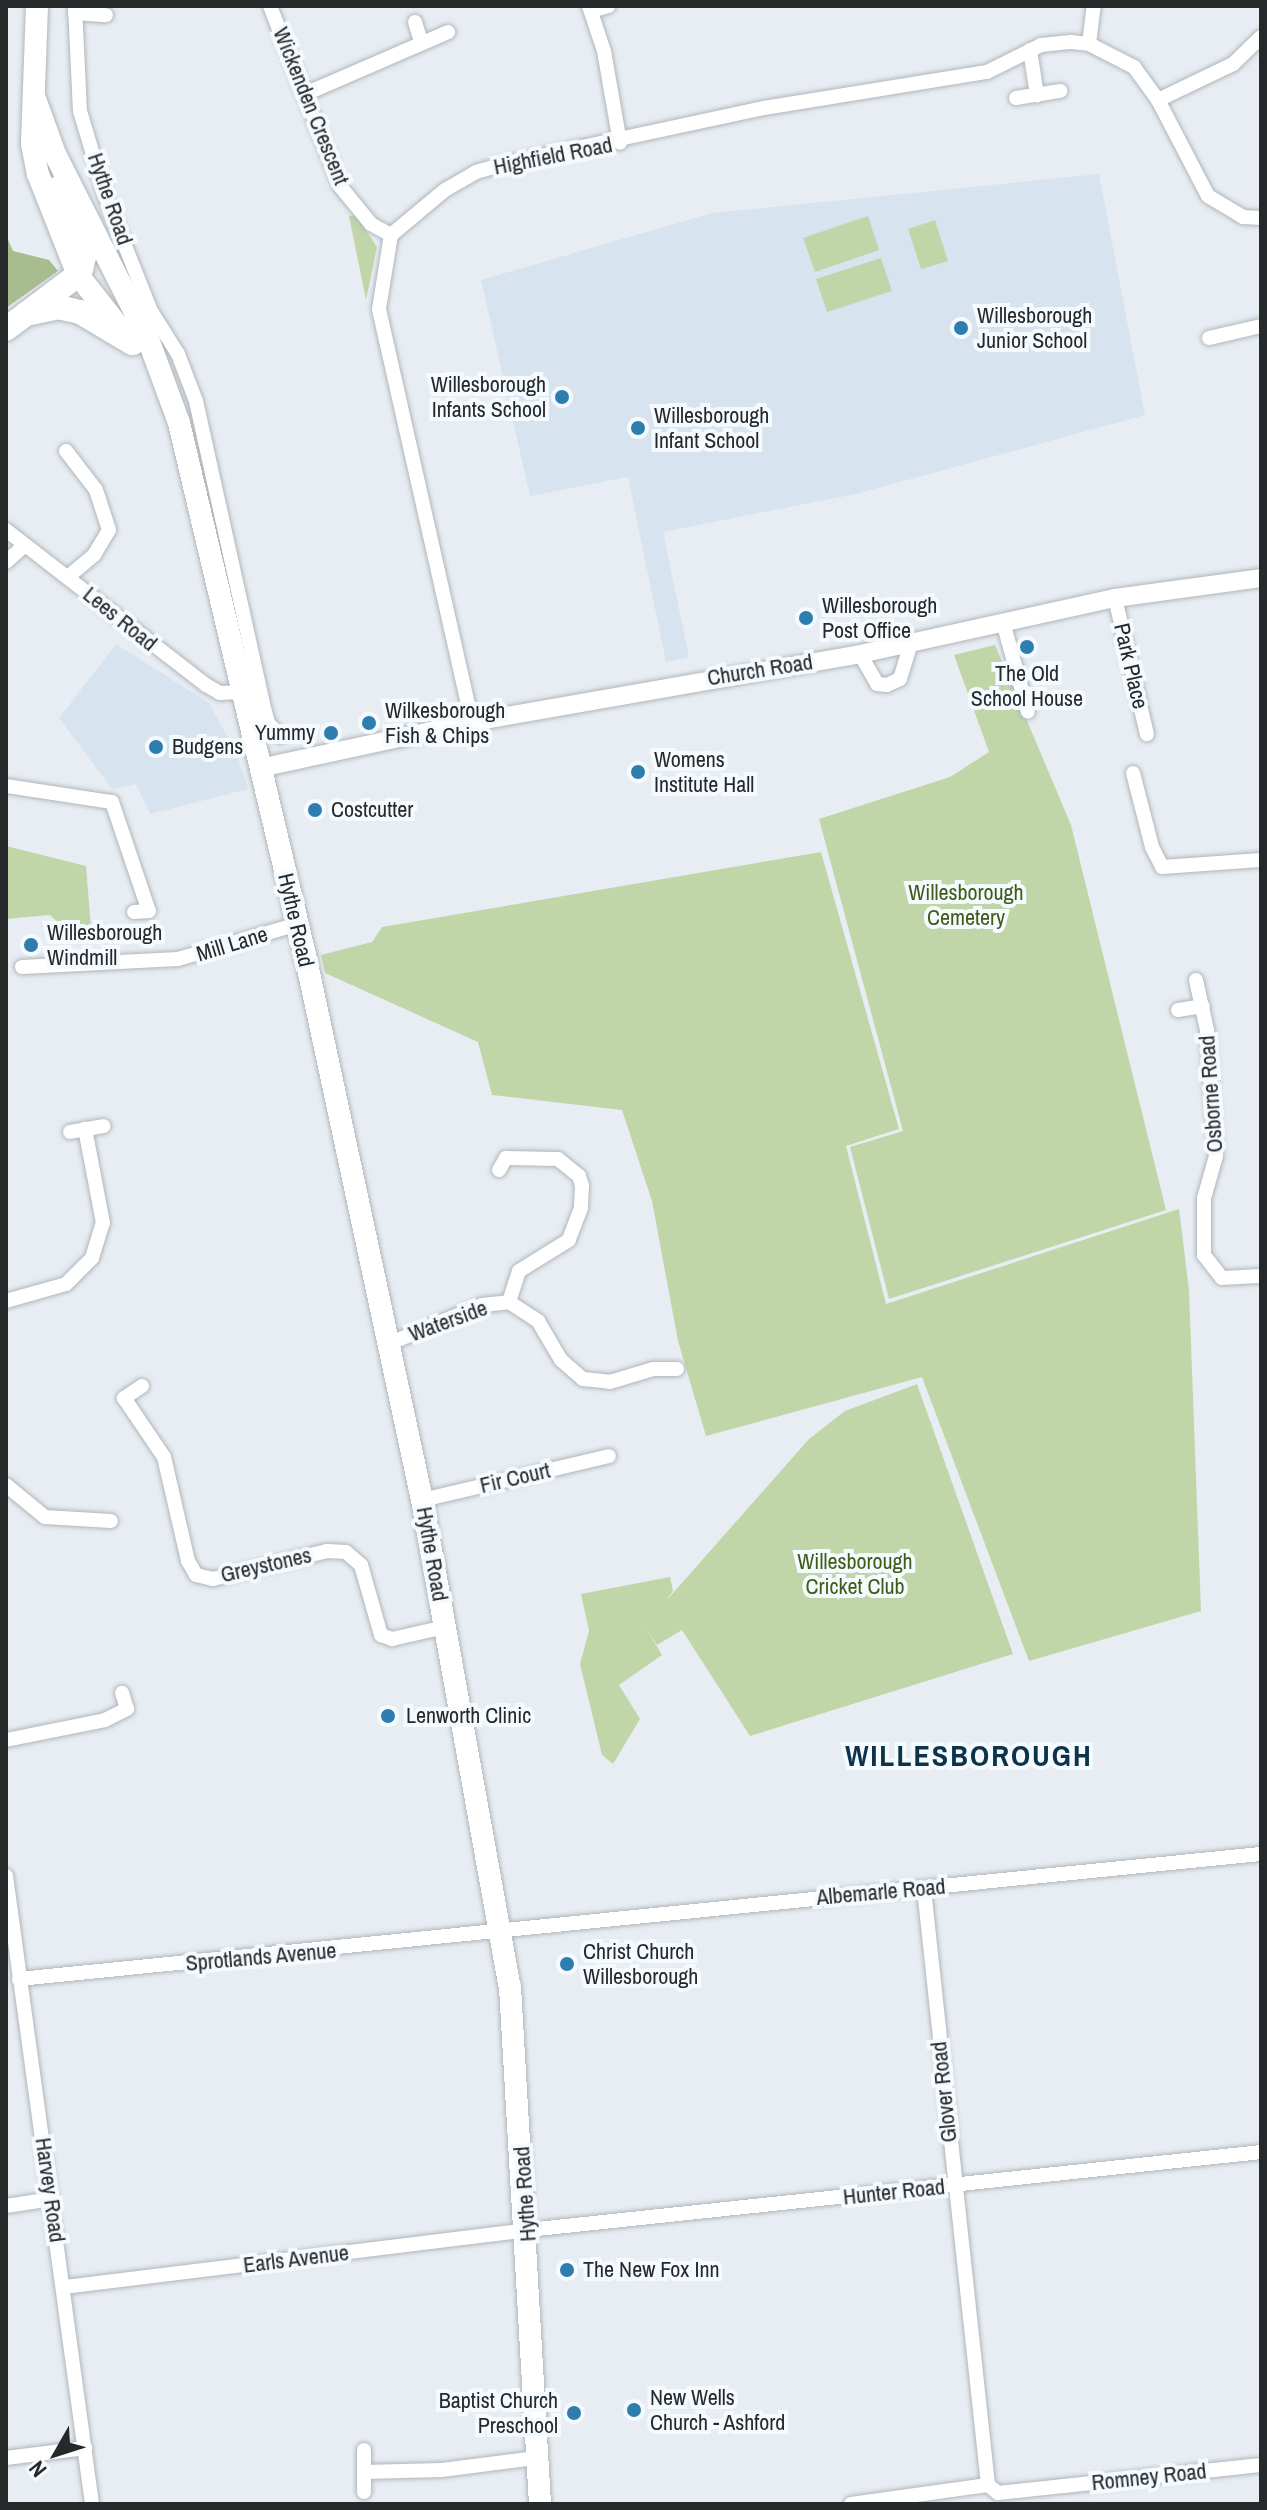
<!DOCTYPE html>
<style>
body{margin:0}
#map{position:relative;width:1267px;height:2510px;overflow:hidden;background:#e7edf2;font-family:"Archivo Narrow",sans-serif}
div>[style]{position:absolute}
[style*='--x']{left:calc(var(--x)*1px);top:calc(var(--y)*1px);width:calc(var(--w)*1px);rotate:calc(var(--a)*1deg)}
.built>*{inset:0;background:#d7e4ef}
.green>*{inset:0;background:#c0d6a9}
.forest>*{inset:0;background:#a7bd8f}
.roads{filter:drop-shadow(0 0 2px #b0b6bb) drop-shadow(0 0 2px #b0b6bb)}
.street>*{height:14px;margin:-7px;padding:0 7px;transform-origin:7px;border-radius:7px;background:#fff}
.secondary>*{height:18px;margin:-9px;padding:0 9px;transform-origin:9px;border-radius:9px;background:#fff}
.primary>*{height:22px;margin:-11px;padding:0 11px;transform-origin:11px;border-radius:11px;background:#fff}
.highway>*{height:24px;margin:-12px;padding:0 12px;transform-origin:12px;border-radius:12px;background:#fff}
.dots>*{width:22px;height:22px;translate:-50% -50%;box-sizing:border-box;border:4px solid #f5fafe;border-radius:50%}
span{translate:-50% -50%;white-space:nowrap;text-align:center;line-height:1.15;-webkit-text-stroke:8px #f5fafe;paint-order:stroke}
.street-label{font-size:22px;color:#26292a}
.poi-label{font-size:22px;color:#26292a}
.left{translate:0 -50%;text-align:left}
.right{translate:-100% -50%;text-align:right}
.park-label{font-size:22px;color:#405b18}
.district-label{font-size:30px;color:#0c334b;font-weight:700;letter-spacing:2px}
.frame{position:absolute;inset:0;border:8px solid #26292a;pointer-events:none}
.north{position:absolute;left:16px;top:2414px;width:80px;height:80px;-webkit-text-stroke:6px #f5fafe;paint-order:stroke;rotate:231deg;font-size:22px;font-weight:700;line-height:32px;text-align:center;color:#26292a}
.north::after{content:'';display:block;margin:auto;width:28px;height:36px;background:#26292a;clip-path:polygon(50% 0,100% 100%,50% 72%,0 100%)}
</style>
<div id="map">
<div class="built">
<i style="clip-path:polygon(1099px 174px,1145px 415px,856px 494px,663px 532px,689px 657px,666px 662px,628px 477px,530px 496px,481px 280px,712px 213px)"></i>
<i style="clip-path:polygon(116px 644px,209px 703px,237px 755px,248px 789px,150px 814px,136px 784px,112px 789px,59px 718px)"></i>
</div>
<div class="green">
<i style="clip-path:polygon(356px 215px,377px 247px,366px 300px,349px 216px)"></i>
<i style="clip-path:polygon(868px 216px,879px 250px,815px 272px,803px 238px)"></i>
<i style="clip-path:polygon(935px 220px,948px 261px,921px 269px,908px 229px)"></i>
<i style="clip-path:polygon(881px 258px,892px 291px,827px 312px,816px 279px)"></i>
<i style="clip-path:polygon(995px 645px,1071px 825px,1166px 1210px,889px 1299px,850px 1147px,903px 1131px,819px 819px,950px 777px,989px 752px,954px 655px)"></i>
<i style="clip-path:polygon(6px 846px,86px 866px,91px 928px,64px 928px,50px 915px,6px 919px)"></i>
<i style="clip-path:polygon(821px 852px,899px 1129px,846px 1146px,886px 1304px,1179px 1209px,1189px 1290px,1201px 1611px,1029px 1661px,922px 1377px,706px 1436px,678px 1341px,652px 1201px,622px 1110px,492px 1095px,478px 1042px,325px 973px,321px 955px,372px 942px,382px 927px)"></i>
<i style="clip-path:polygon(917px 1384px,1013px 1654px,750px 1736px,682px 1630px,657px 1645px,645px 1626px,662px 1655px,619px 1685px,640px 1719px,613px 1764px,602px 1755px,580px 1664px,589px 1631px,581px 1594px,670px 1577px,673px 1591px,666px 1601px,809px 1439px,845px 1411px)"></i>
</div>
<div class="forest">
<i style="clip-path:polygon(6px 235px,13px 251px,49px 260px,58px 271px,6px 308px)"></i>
</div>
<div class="roads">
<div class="street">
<i style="--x:75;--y:6;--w:105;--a:87.3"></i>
<i style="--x:80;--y:111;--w:91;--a:73.4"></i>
<i style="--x:106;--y:198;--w:122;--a:68.3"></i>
<i style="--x:151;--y:311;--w:51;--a:57.9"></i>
<i style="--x:178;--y:354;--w:50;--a:69"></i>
<i style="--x:196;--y:401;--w:310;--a:77.5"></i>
<i style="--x:263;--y:704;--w:20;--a:75"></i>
<i style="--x:268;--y:723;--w:18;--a:47"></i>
<i style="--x:270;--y:6;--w:193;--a:68.7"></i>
<i style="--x:340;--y:186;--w:49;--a:50.8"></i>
<i style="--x:371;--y:224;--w:23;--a:29"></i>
<i style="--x:589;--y:6;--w:47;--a:71.6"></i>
<i style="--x:604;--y:51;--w:93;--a:80.1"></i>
<i style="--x:591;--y:11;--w:18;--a:-16"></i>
<i style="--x:75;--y:13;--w:31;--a:4"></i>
<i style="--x:415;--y:22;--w:21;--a:73"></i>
<i style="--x:1089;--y:44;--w:38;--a:-83"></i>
<i style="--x:1030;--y:50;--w:46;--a:81.2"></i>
<i style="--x:305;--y:94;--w:156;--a:-23.4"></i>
<i style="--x:1016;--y:98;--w:45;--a:-9"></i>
<i style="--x:1158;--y:100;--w:83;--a:-25.6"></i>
<i style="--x:1233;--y:64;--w:39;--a:-44"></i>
<i style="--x:1209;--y:338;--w:53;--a:-13"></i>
<i style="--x:66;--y:451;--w:49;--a:52.4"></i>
<i style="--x:96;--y:490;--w:42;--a:72"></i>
<i style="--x:109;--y:530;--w:29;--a:121"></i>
<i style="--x:94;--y:555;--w:34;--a:140"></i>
<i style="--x:6;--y:530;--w:253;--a:37.8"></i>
<i style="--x:206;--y:685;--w:16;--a:30"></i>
<i style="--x:220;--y:693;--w:20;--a:-3"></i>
<i style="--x:6;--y:562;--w:25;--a:-42"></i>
<i style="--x:1115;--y:598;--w:140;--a:76.8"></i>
<i style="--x:1003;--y:622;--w:93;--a:74.5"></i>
<i style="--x:860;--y:654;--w:34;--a:60"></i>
<i style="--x:877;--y:684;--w:10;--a:6"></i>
<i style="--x:887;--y:685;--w:14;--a:-25"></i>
<i style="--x:900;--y:679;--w:37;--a:-73"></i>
<i style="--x:472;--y:722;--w:423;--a:-102.7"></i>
<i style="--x:379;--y:309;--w:75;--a:-80.8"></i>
<i style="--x:391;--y:235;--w:70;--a:-39.8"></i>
<i style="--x:445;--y:190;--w:36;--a:-30"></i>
<i style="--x:476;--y:172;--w:37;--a:-16"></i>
<i style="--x:512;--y:162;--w:258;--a:-12.1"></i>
<i style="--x:764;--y:108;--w:226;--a:-9.2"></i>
<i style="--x:987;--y:72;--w:60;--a:-26.6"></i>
<i style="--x:1041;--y:45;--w:30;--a:-6"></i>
<i style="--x:1071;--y:42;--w:18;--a:6"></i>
<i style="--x:1089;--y:44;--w:51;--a:27.1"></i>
<i style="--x:1134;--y:67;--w:41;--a:54"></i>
<i style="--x:1158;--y:100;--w:108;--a:62.5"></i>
<i style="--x:1208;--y:196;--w:41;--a:31"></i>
<i style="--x:1243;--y:217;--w:18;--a:3"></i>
<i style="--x:1133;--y:773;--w:76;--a:75.6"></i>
<i style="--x:1152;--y:847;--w:22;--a:63"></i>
<i style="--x:1162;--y:867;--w:99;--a:-4"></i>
<i style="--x:6;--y:786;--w:107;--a:8.6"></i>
<i style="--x:112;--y:802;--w:115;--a:71.3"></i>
<i style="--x:149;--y:911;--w:15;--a:176"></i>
<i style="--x:22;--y:967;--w:156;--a:-2.9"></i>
<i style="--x:178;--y:959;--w:125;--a:-16.3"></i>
<i style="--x:1196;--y:980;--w:51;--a:77.6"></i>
<i style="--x:1207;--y:1030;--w:126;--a:85.9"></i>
<i style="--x:1216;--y:1156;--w:44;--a:105.9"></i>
<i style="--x:1204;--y:1198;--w:57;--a:90"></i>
<i style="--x:1204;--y:1255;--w:29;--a:52"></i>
<i style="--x:1222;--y:1278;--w:39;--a:-3"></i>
<i style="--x:1178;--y:1010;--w:25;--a:-9"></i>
<i style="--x:70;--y:1132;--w:34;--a:-10"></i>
<i style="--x:499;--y:1170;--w:14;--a:-60"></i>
<i style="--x:506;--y:1158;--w:52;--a:1.1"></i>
<i style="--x:558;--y:1159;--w:27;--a:39"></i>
<i style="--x:579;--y:1176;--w:10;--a:73"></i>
<i style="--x:582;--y:1186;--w:22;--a:93"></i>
<i style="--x:581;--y:1208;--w:34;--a:111"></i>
<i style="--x:569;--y:1240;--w:59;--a:148.2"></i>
<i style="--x:519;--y:1271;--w:33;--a:108"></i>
<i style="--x:6;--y:1301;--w:62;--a:-15.8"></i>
<i style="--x:66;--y:1284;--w:37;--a:-45"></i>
<i style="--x:92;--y:1258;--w:37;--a:-73"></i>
<i style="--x:103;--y:1223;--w:96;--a:-100.8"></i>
<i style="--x:388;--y:1344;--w:102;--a:-22.5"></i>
<i style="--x:482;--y:1305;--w:27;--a:-6"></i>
<i style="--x:509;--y:1302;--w:35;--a:33"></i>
<i style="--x:538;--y:1321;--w:45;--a:59.5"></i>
<i style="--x:561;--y:1360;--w:29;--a:41"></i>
<i style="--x:583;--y:1379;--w:27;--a:6"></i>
<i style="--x:610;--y:1382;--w:45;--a:-16.8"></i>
<i style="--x:653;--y:1369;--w:24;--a:0"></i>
<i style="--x:142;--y:1386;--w:22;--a:146"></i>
<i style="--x:124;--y:1398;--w:71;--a:55.9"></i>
<i style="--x:164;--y:1457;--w:107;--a:77"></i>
<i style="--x:188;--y:1561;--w:16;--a:60"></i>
<i style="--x:196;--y:1575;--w:17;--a:13"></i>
<i style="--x:213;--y:1579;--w:117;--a:-13.8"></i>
<i style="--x:327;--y:1551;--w:19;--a:3"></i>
<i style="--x:346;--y:1552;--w:20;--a:41"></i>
<i style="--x:361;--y:1565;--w:73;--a:74.1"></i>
<i style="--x:381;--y:1635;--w:12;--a:20"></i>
<i style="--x:392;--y:1639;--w:54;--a:-12.8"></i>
<i style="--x:6;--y:1485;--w:50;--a:39.4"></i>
<i style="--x:45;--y:1517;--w:66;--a:3.5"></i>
<i style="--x:422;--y:1500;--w:192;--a:-13.2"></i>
<i style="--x:6;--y:1740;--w:101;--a:-11.4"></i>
<i style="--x:105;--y:1720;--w:25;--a:-27"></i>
<i style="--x:127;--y:1709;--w:17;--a:-107"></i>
<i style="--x:6;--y:1876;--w:634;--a:82.2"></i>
<i style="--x:924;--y:1889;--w:599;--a:83.87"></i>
<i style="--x:19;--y:1979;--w:1248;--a:-5.75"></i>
<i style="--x:6;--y:2206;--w:46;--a:-8.8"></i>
<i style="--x:64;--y:2287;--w:467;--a:-7"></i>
<i style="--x:528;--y:2230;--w:737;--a:-6.07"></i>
<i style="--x:6;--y:2458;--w:80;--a:-7.2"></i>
<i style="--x:364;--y:2472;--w:78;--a:-1.5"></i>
<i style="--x:442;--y:2470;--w:95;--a:-7.3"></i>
<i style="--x:988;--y:2485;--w:13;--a:39"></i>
<i style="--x:998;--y:2493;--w:264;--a:-6.1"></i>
<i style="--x:364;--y:2492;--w:42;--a:-90"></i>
<i style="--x:851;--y:2504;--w:138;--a:-7.9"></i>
</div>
<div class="secondary">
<i style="--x:260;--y:768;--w:217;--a:-12.2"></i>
<i style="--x:472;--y:722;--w:394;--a:-9.9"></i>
<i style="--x:860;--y:654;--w:261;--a:-12.4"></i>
<i style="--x:1115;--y:598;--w:147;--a:-7.8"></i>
</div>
<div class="primary">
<i style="--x:37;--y:6;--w:138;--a:92.1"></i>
<i style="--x:32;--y:144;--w:31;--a:79"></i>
<i style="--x:38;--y:174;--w:109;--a:68.4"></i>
<i style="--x:78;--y:275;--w:79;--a:51.7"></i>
<i style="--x:34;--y:96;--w:62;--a:70.1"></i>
<i style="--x:55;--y:154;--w:204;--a:63.2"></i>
<i style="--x:147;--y:336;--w:93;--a:69.8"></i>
<i style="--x:179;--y:423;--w:551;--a:76.67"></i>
<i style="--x:306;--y:959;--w:553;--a:77.9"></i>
<i style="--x:422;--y:1500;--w:495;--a:79.8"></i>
<i style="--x:510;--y:1987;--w:518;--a:86.68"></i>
<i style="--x:58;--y:187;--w:75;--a:68.9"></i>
<i style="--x:85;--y:257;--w:13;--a:103"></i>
</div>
<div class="highway">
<i style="--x:26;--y:314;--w:33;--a:-12"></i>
<i style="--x:58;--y:307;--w:23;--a:13"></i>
<i style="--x:80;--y:312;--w:61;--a:30.8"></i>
<i style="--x:6;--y:329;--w:90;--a:-36.9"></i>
</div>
</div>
<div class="dots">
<i style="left:961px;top:328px;background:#2d7eaf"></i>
<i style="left:562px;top:397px;background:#2d7eaf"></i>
<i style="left:638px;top:428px;background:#2d7eaf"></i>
<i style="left:806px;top:618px;background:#2d7eaf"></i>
<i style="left:1027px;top:647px;background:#2d7eaf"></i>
<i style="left:369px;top:723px;background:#2d7eaf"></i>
<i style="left:331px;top:733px;background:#2d7eaf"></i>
<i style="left:156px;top:747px;background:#2d7eaf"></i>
<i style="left:638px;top:772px;background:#2d7eaf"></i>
<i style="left:315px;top:810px;background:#2d7eaf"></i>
<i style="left:31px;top:945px;background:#2d7eaf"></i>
<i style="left:388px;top:1716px;background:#2d7eaf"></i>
<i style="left:567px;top:1964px;background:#2d7eaf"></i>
<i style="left:567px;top:2270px;background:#2d7eaf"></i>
<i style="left:634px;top:2410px;background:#2d7eaf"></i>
<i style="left:574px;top:2413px;background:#2d7eaf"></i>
</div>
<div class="street-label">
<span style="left:311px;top:106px;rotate:68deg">Wickenden Crescent</span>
<span style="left:553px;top:156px;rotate:-11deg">Highfield Road</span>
<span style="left:110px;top:199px;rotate:71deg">Hythe Road</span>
<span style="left:120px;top:619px;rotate:39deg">Lees Road</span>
<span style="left:1131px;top:666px;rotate:77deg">Park Place</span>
<span style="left:760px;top:670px;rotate:-9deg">Church Road</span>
<span style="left:296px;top:920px;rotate:77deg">Hythe Road</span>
<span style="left:232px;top:944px;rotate:-17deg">Mill Lane</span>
<span style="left:1211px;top:1094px;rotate:-94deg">Osborne Road</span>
<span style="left:448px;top:1321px;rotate:-20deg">Waterside</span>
<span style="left:515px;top:1478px;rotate:-13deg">Fir Court</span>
<span style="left:432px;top:1554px;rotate:80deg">Hythe Road</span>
<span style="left:266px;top:1565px;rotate:-13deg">Greystones</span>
<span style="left:881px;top:1892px;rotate:-5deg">Albemarle Road</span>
<span style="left:261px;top:1957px;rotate:-5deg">Sprotlands Avenue</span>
<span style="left:944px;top:2092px;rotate:-96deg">Glover Road</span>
<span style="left:50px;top:2190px;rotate:82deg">Harvey Road</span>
<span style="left:894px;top:2192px;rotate:-6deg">Hunter Road</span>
<span style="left:525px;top:2194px;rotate:-94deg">Hythe Road</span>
<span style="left:296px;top:2259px;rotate:-7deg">Earls Avenue</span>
<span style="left:1149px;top:2477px;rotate:-6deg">Romney Road</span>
</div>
<div class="poi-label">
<span class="left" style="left:977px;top:328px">Willesborough<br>Junior School</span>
<span class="right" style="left:546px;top:397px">Willesborough<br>Infants School</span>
<span class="left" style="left:654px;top:428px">Willesborough<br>Infant School</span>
<span class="left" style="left:822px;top:618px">Willesborough<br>Post Office</span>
<span style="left:1027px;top:686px">The Old<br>School House</span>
<span class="left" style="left:385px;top:723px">Wilkesborough<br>Fish &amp; Chips</span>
<span class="right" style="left:315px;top:733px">Yummy</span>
<span class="left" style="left:172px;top:747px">Budgens</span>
<span class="left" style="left:654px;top:772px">Womens<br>Institute Hall</span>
<span class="left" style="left:331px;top:810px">Costcutter</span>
<span class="left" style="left:47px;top:945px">Willesborough<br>Windmill</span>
<span class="left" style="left:406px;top:1716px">Lenworth Clinic</span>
<span class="left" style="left:583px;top:1964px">Christ Church<br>Willesborough</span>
<span class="left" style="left:583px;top:2270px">The New Fox Inn</span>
<span class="left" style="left:650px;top:2410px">New Wells<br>Church - Ashford</span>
<span class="right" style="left:558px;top:2413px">Baptist Church<br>Preschool</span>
</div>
<div class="park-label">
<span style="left:966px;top:905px">Willesborough<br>Cemetery</span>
<span style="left:855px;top:1574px">Willesborough<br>Cricket Club</span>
</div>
<div class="district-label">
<span style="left:969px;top:1755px">WILLESBOROUGH</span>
</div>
<div class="frame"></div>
<div class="north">N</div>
</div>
